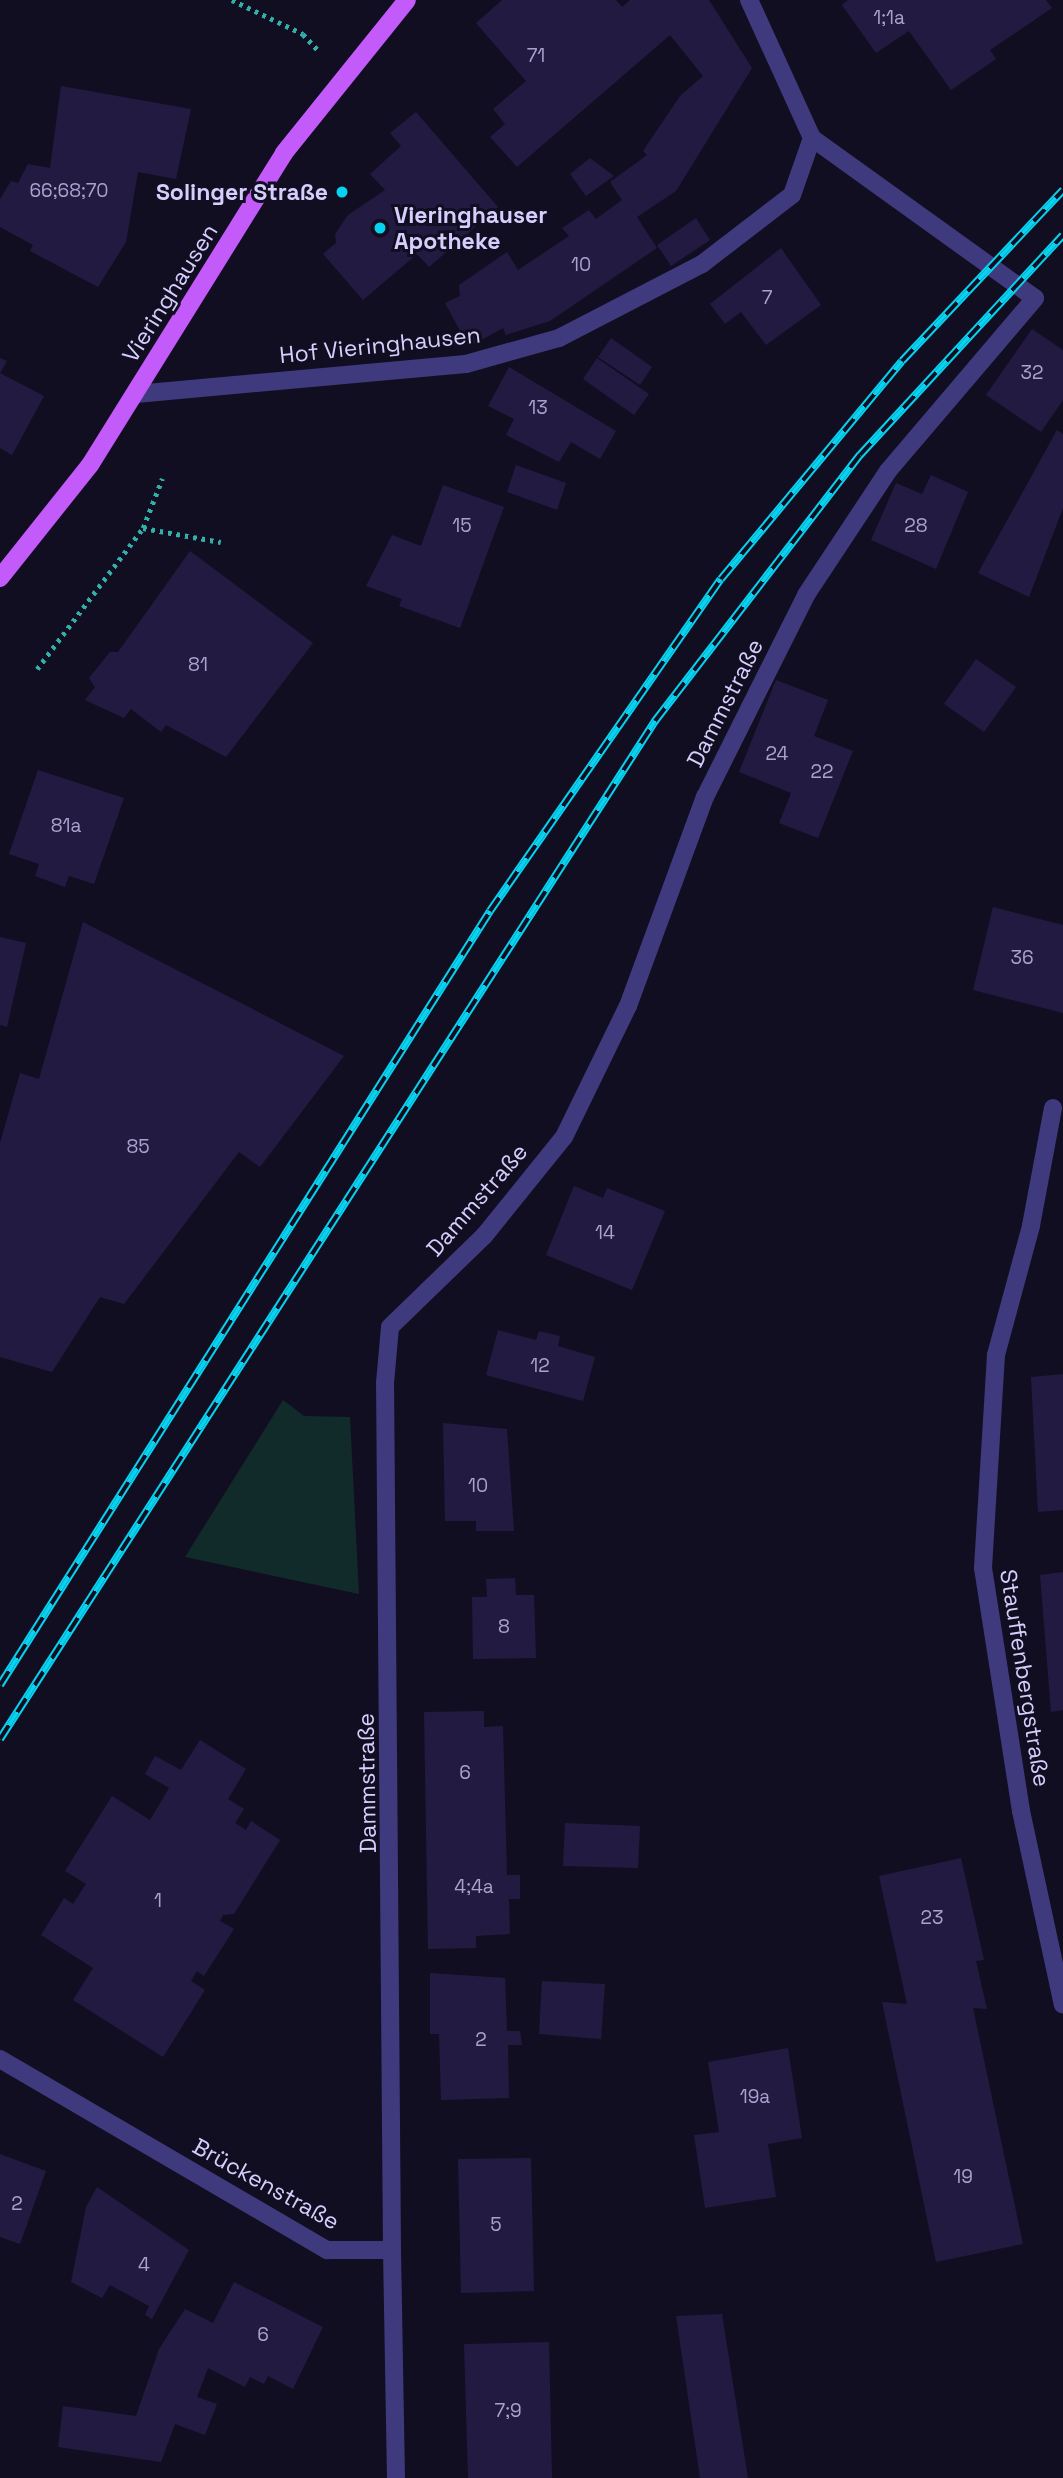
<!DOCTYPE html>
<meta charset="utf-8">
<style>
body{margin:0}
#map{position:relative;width:1063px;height:2478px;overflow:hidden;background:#120e21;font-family:"Space Grotesk",sans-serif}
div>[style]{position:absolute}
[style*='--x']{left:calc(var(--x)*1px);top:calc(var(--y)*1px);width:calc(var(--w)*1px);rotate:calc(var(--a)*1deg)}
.green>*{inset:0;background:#112b2a}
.building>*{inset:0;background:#231a41}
.path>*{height:4.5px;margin-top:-2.25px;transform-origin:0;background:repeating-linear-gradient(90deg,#32afab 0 3.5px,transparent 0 8.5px)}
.lane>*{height:18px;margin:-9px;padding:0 9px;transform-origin:9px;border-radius:9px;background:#3f3a7e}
.street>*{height:18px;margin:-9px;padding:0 9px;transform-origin:9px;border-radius:9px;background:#3f3a7e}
.primary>*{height:18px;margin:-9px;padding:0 9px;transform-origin:9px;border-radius:9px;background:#c35afa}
.rail>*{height:8px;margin-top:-4px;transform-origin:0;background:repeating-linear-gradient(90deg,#120e21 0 16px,#07d3f1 0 32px);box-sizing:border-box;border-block:2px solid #07d3f1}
.dots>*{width:19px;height:19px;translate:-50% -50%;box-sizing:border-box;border:4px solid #120e21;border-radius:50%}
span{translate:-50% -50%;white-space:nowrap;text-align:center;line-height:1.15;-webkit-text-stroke:6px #120e21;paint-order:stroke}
.number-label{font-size:19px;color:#a9a2cf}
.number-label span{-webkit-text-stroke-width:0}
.poi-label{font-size:23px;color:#d6cffe;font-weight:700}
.right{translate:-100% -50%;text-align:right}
.left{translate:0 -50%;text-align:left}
.street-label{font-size:23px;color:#d6cffe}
</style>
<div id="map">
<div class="green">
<i style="clip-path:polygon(283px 1400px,304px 1416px,350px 1417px,359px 1594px,185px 1557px)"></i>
</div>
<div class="building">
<i style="clip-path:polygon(502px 0,616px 0,622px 7px,630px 0,709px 0,752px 68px,676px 191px,637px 217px,657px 248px,550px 321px,506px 335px,503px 328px,469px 347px,445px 303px,460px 296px,459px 285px,507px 252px,518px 270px,569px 236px,562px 228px,589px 210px,596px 219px,622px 200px,610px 182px,647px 155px,643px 151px,680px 96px,703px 76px,670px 35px,517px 167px,490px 137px,505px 124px,493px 109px,526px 81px,476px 23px)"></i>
<i style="clip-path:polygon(848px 0,1046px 0,1052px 8px,990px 50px,996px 59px,951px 90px,909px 31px,876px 53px,842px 5px)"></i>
<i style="clip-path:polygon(61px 86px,191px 109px,176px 179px,138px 172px,126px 242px,98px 287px,30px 251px,33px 245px,0 227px,0 199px,11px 181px,18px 183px,28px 164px,50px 168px)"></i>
<i style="clip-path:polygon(416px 112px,498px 207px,429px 267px,417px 254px,363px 300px,323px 254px,336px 243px,335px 234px,348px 215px,385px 190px,370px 174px,401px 146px,390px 133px)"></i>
<i style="clip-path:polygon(590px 158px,614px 176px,586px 196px,570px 174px)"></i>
<i style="clip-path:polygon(696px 218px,710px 240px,671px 266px,657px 245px)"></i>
<i style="clip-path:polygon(781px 248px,821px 305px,766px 345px,741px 312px,725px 324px,710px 304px)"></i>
<i style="clip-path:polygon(1032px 329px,1063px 350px,1063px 400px,1041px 432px,986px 395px)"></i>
<i style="clip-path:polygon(611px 338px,652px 367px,640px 385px,598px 357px)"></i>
<i style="clip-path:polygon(0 358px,7px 361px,0 373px,44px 396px,12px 455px,0 448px)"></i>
<i style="clip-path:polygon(597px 358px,649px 394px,634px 415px,583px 379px)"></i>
<i style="clip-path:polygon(509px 367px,616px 431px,600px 459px,571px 442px,559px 462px,506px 435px,514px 419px,488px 406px)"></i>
<i style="clip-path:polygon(1057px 430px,1063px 434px,1063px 508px,1029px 597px,978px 573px)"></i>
<i style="clip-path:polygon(516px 465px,566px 483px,557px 510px,507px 492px)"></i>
<i style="clip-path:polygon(931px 475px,968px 492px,936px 569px,871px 540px,896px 483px,922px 494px)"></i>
<i style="clip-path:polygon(443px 485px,504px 507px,460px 628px,399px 606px,402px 599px,366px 586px,392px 535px,421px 546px)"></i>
<i style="clip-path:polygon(190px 551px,313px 643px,226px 757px,166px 725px,161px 732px,131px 709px,124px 718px,85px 700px,95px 687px,89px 678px,110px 652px,118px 652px)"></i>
<i style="clip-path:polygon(976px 659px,1016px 687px,984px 732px,944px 704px)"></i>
<i style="clip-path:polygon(776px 680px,828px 700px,814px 736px,853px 751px,818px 838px,779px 823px,791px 793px,739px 772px)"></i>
<i style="clip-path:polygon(38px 770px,124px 798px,94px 884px,69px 876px,65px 887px,35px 876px,39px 864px,9px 854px)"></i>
<i style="clip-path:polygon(993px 907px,1063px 925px,1063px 1013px,973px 990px)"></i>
<i style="clip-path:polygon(83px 922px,344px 1056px,260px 1167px,239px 1152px,124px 1304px,100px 1297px,52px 1372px,0 1357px,0 1143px,20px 1073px,39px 1079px)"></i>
<i style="clip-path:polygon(0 937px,26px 943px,7px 1027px,0 1025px)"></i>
<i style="clip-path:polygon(574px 1186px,603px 1198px,607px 1188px,665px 1211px,632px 1290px,546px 1255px)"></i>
<i style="clip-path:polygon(498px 1330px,536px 1340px,539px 1331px,560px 1336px,558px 1346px,595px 1357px,583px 1401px,486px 1375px)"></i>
<i style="clip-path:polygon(1063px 1374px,1063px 1510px,1038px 1512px,1031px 1377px)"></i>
<i style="clip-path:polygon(443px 1423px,507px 1429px,514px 1531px,476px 1531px,476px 1521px,445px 1521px)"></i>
<i style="clip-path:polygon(1063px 1572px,1063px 1710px,1051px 1712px,1040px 1575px)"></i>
<i style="clip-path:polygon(515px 1578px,516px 1595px,534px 1595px,536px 1658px,473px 1659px,472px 1597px,487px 1597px,486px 1579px)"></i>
<i style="clip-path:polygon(484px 1711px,484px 1727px,503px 1726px,507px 1875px,520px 1875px,520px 1899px,509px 1899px,510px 1934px,476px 1936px,476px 1948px,428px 1949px,424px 1712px)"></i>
<i style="clip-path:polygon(200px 1740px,246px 1769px,228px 1799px,244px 1809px,235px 1823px,246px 1830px,251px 1821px,280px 1840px,234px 1914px,223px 1915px,220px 1921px,234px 1929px,204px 1976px,197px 1971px,191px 1981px,205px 1990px,163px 2057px,73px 2000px,93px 1968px,41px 1935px,64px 1898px,73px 1904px,86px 1884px,65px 1871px,112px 1796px,150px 1820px,169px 1788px,145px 1774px,155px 1756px,181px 1770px)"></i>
<i style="clip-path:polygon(565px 1823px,640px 1826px,638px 1868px,563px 1866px)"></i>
<i style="clip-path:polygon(961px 1858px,984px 1960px,976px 1961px,987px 2009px,973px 2008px,1023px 2244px,936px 2262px,882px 2002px,907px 2004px,879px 1876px)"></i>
<i style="clip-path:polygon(430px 1973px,505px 1978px,507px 2031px,520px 2031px,522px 2045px,508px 2045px,509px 2098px,441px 2100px,439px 2034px,430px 2034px)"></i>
<i style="clip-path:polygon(542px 1981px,605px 1984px,601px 2039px,539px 2034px)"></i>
<i style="clip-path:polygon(788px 2048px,802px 2138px,768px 2144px,776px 2197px,705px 2208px,694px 2135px,719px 2132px,708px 2062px)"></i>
<i style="clip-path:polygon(0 2154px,46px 2171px,20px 2244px,0 2237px)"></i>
<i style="clip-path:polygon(531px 2158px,534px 2291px,461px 2293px,458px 2159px)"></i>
<i style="clip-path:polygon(97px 2187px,189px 2250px,152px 2319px,145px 2315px,149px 2306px,110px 2285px,102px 2298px,71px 2282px,86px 2207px)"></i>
<i style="clip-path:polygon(234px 2282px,323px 2327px,293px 2389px,268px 2376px,264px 2384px,250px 2377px,245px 2387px,208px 2368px,197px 2397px,217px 2404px,205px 2435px,175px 2424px,161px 2462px,58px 2447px,63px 2406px,136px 2416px,159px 2349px,185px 2309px,213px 2323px)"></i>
<i style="clip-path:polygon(722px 2314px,748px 2478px,700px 2478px,676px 2316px)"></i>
<i style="clip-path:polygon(549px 2342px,552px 2478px,468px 2478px,464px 2344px)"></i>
</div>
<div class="path">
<i style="--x:232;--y:0;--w:79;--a:25.6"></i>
<i style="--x:303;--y:34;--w:21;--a:47"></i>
<i style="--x:143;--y:528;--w:79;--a:10.2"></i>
<i style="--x:37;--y:669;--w:176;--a:-53.1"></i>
<i style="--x:143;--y:528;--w:53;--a:-68.8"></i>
</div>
<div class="lane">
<i style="--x:812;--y:138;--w:274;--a:35.7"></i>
</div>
<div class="street">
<i style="--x:136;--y:394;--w:331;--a:-5.2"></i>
<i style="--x:466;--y:364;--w:97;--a:-15.6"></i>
<i style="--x:559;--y:338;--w:161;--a:-27.4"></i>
<i style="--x:702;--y:264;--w:113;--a:-37.5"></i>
<i style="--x:792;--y:195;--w:60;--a:-70.7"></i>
<i style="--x:812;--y:138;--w:152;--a:-114.5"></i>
<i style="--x:1053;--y:1108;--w:120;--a:100.6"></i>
<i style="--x:1031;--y:1226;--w:134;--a:105.2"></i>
<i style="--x:996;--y:1355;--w:213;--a:93.5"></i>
<i style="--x:983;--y:1568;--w:246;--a:81.1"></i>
<i style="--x:1021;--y:1811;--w:198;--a:77.8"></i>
<i style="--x:0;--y:2059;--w:379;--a:30.3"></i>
<i style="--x:327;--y:2250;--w:65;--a:0"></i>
<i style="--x:392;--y:2250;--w:228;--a:89"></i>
<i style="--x:392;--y:2250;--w:867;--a:-90.46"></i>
<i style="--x:385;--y:1383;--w:56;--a:-84.9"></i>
<i style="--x:390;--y:1327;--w:131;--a:-44.1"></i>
<i style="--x:484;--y:1236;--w:127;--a:-51.1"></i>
<i style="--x:564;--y:1137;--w:146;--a:-64"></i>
<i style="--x:628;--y:1006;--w:223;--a:-69.8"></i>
<i style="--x:705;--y:797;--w:226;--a:-63.4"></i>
<i style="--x:806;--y:595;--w:149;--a:-56.5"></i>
<i style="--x:888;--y:471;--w:227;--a:-49.6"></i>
</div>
<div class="primary">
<i style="--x:0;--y:578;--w:144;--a:-51.5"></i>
<i style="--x:90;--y:465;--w:367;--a:-58.1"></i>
<i style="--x:284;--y:153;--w:196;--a:-51.2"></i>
</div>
<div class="rail">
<i style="--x:0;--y:1685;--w:916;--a:-57.66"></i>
<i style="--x:490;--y:911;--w:404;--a:-55.2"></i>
<i style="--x:721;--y:579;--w:283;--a:-50.3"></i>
<i style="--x:902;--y:361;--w:235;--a:-46.7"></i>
<i style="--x:0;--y:1739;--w:1211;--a:-57.24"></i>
<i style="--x:655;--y:721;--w:336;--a:-52.4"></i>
<i style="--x:860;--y:455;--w:299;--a:-47.3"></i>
</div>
<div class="dots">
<i style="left:342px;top:192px;background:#07d3f1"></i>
<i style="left:380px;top:228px;background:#07d3f1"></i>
</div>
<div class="number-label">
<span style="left:889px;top:18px">1;1a</span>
<span style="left:536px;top:56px">71</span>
<span style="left:69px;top:191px">66;68;70</span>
<span style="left:581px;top:265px">10</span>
<span style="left:767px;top:298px">7</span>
<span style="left:1032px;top:373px">32</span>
<span style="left:538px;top:408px">13</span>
<span style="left:462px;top:526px">15</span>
<span style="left:916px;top:526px">28</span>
<span style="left:198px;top:665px">81</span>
<span style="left:777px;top:754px">24</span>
<span style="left:822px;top:772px">22</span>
<span style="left:66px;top:826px">81a</span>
<span style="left:1022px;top:958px">36</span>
<span style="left:138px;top:1147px">85</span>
<span style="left:605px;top:1233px">14</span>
<span style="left:540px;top:1366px">12</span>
<span style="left:478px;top:1486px">10</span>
<span style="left:504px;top:1627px">8</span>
<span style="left:465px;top:1773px">6</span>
<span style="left:474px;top:1887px">4;4a</span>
<span style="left:158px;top:1901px">1</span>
<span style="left:932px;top:1918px">23</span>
<span style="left:481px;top:2040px">2</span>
<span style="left:755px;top:2097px">19a</span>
<span style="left:963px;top:2177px">19</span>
<span style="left:17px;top:2204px">2</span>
<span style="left:496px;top:2225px">5</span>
<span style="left:144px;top:2265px">4</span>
<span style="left:263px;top:2335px">6</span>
<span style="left:508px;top:2411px">7;9</span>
</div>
<div class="poi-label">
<span class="right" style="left:328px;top:192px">Solinger Straße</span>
<span class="left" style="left:394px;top:228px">Vieringhauser<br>Apotheke</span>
</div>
<div class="street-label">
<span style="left:170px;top:293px;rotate:-58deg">Vieringhausen</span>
<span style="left:380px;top:345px;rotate:-6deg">Hof Vieringhausen</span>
<span style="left:725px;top:703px;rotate:-63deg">Dammstraße</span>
<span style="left:477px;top:1200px;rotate:-49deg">Dammstraße</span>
<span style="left:1025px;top:1678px;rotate:81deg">Stauffenbergstraße</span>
<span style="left:367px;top:1783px;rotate:-91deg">Dammstraße</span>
<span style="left:266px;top:2184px;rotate:29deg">Brückenstraße</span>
</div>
</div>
